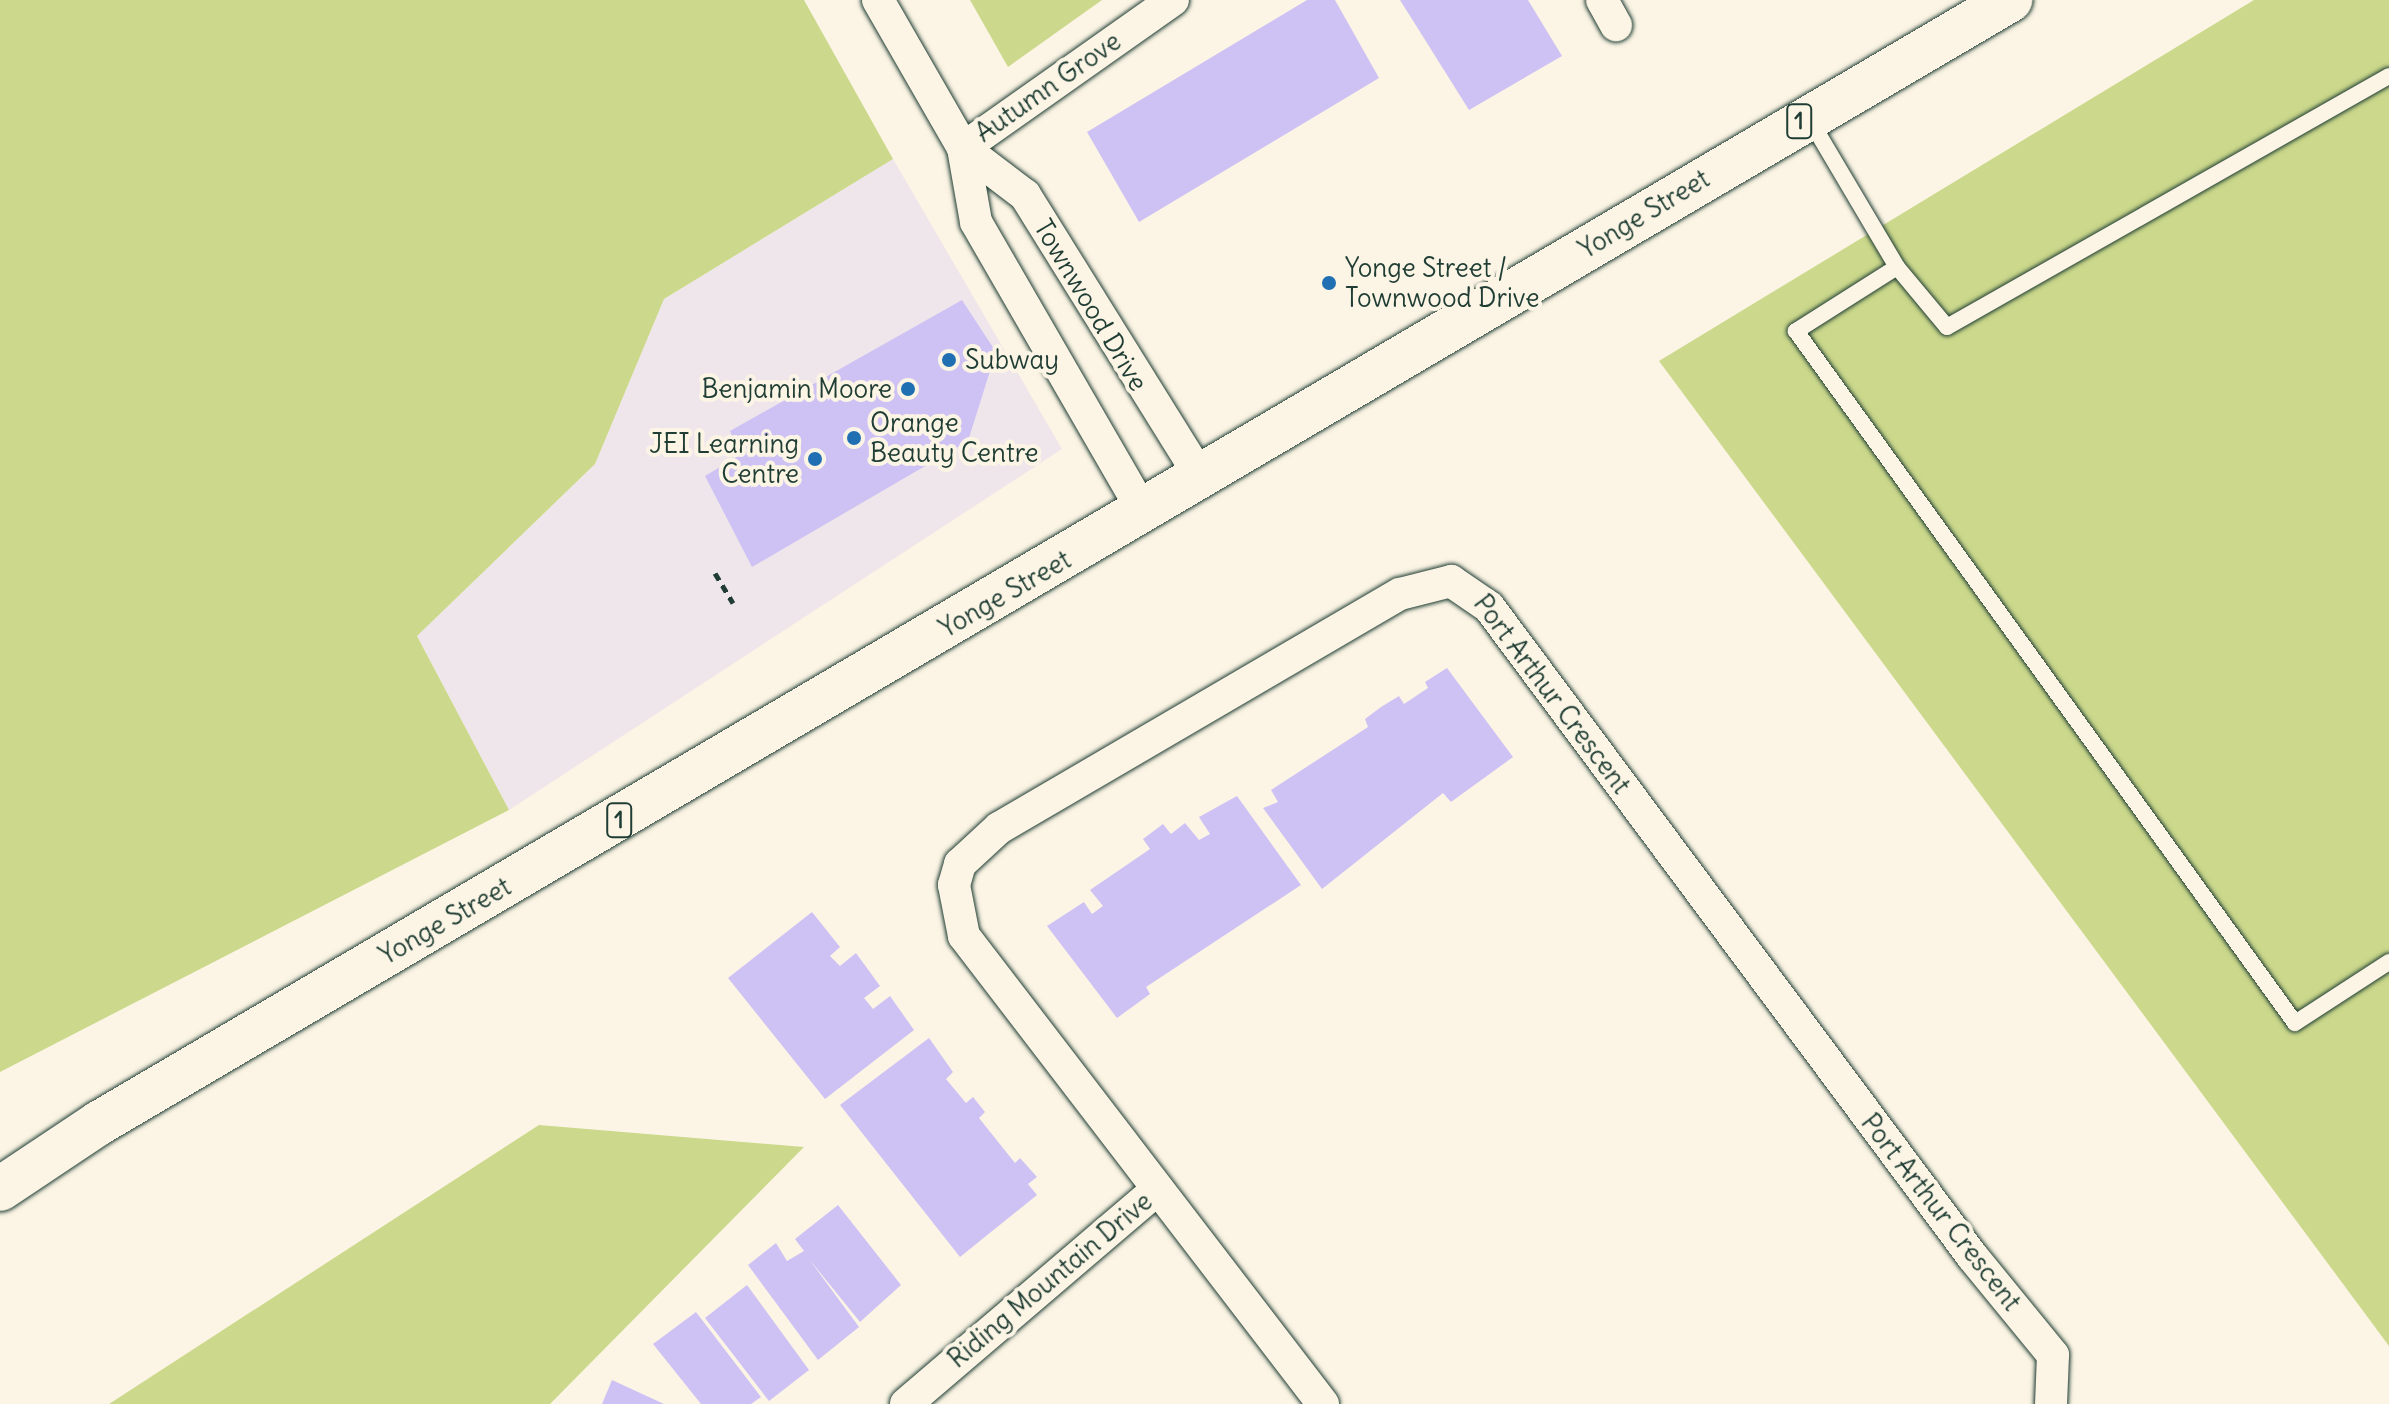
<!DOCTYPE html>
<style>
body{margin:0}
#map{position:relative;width:2389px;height:1404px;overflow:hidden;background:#fcf5e5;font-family:Delius,sans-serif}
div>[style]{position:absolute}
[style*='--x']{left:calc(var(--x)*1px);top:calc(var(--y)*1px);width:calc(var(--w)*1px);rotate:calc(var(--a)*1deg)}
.built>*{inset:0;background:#eee6ea}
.green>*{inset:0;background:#ccd98c}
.building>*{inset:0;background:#cec2f4}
.path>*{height:5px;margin-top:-2.5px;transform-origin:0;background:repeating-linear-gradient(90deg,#1f3d34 0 8px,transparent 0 14px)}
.roads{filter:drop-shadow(0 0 2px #1f3d34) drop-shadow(0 0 2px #1f3d34)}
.lane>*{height:16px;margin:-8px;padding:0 8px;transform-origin:8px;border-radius:8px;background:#fcf5e5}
.street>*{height:32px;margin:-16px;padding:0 16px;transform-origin:16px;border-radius:16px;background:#fcf5e5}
.primary>*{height:44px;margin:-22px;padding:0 22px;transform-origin:22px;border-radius:22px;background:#fcf5e5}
.dots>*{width:22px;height:22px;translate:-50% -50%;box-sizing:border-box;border:4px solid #fcf5e5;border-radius:50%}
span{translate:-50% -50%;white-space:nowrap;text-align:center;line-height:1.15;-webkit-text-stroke:8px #fcf5e5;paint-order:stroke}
.shield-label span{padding:2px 6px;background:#fcf5e5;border:2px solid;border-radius:6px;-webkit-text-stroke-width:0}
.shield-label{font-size:24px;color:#1f3d34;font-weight:700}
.street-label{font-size:26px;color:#1f3d34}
.poi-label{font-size:26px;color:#1f3d34}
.left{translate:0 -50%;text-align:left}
.right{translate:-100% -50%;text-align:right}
</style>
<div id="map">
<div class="built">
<i style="clip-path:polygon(893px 159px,1062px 449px,509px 810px,417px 636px,595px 464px,664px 299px)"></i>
</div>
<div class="green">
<i style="clip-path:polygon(0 0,804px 0,893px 159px,664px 299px,595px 464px,417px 636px,509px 810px,0 1072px)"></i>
<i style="clip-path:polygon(970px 0,1102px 0,1008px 67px)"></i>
<i style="clip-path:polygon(2254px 0,2389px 0,2389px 1346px,1659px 361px)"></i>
<i style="clip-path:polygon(539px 1125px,804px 1147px,550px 1404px,109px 1404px)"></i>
</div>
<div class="building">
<i style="clip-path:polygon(1307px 0,1335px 0,1379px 78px,1139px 222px,1087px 132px)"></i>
<i style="clip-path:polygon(1400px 0,1528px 0,1562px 56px,1469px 110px)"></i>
<i style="clip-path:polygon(962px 300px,996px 352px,968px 441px,752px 567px,705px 476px,740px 455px,730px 431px)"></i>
<i style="clip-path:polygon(1447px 668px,1513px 757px,1451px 802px,1443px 793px,1322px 889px,1263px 808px,1278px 802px,1271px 790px,1368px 727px,1365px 719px,1381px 707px,1399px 696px,1404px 704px,1428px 688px,1425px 682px)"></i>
<i style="clip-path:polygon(1237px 796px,1301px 885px,1146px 987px,1150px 994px,1117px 1018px,1047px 926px,1084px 902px,1092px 914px,1103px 906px,1090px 890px,1150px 849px,1143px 839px,1163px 824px,1171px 834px,1185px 823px,1199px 840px,1210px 834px,1199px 817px)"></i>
<i style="clip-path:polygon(812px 912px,840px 947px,830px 956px,840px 966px,856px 953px,880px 986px,864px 998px,873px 1009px,890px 996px,914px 1030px,825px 1099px,728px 978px)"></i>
<i style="clip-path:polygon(929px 1038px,953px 1072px,946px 1079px,966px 1103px,973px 1097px,985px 1112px,979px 1118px,1015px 1163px,1020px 1158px,1037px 1177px,1028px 1184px,1037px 1195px,960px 1257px,840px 1105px)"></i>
<i style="clip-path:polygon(838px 1205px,901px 1285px,860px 1322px,809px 1259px,859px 1327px,818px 1360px,748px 1265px,776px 1243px,787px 1261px,804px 1251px,795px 1239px)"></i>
<i style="clip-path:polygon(747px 1285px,809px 1370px,769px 1401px,705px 1318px)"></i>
<i style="clip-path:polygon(696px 1312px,761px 1397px,751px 1404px,701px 1404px,653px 1344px)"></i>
<i style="clip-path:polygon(612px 1380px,664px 1404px,602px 1404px)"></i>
</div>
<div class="path">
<i style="--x:715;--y:573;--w:35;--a:59"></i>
</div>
<div class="roads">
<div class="lane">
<i style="--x:1810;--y:120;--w:171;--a:59.4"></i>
<i style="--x:1897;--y:267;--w:120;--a:147.6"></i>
<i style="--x:1796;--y:331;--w:853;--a:54.2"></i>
<i style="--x:2295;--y:1023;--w:112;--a:-33"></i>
<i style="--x:1897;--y:267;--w:78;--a:50.2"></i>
<i style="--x:1947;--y:327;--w:508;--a:-29.59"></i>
</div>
<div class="street">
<i style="--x:878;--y:0;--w:171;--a:60.1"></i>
<i style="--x:963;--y:148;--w:75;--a:80"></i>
<i style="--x:976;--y:222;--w:336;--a:60"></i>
<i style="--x:1602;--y:0;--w:29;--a:61"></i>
<i style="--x:963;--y:148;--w:78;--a:37.2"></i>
<i style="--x:1025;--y:195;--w:333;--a:58.1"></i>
<i style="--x:963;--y:148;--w:257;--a:-35.2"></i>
<i style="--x:906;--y:1404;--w:331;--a:-40.5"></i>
<i style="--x:1323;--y:1404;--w:590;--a:-127.49"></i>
<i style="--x:964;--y:936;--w:52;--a:-101.1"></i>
<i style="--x:954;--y:885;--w:22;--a:-74"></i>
<i style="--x:960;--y:864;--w:53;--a:-42.7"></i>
<i style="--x:999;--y:828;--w:464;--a:-30.3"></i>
<i style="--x:1400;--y:594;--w:53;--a:-14.3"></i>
<i style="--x:1451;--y:581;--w:46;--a:34.4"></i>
<i style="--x:1489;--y:607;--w:809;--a:53.34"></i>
<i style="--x:1972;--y:1256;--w:128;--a:50.7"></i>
<i style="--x:2053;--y:1355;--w:49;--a:92.3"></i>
</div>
<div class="primary">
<i style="--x:0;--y:1189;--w:119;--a:-33.7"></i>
<i style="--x:99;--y:1123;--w:2217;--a:-30.44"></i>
</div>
</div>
<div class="dots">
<i style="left:1329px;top:283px;background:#1f6fb2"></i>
<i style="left:949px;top:360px;background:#1f6fb2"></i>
<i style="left:908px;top:389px;background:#1f6fb2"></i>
<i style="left:854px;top:438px;background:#1f6fb2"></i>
<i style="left:815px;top:459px;background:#1f6fb2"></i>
</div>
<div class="shield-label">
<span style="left:1799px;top:121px">1</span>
<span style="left:619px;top:820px">1</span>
</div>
<div class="street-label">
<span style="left:1048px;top:87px;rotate:-35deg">Autumn Grove</span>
<span style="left:1644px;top:214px;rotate:-31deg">Yonge Street</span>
<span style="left:1091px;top:305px;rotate:59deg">Townwood Drive</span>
<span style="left:1005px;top:594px;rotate:-30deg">Yonge Street</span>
<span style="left:1552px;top:694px;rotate:53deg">Port Arthur Crescent</span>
<span style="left:445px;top:921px;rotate:-30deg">Yonge Street</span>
<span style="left:1941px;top:1212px;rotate:52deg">Port Arthur Crescent</span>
<span style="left:1050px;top:1280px;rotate:-40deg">Riding Mountain Drive</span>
</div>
<div class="poi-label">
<span class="left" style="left:1345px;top:283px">Yonge Street /<br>Townwood Drive</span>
<span class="left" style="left:965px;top:360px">Subway</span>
<span class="right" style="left:892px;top:389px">Benjamin Moore</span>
<span class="left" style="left:870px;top:438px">Orange<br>Beauty Centre</span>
<span class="right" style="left:799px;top:459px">JEI Learning<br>Centre</span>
</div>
</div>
